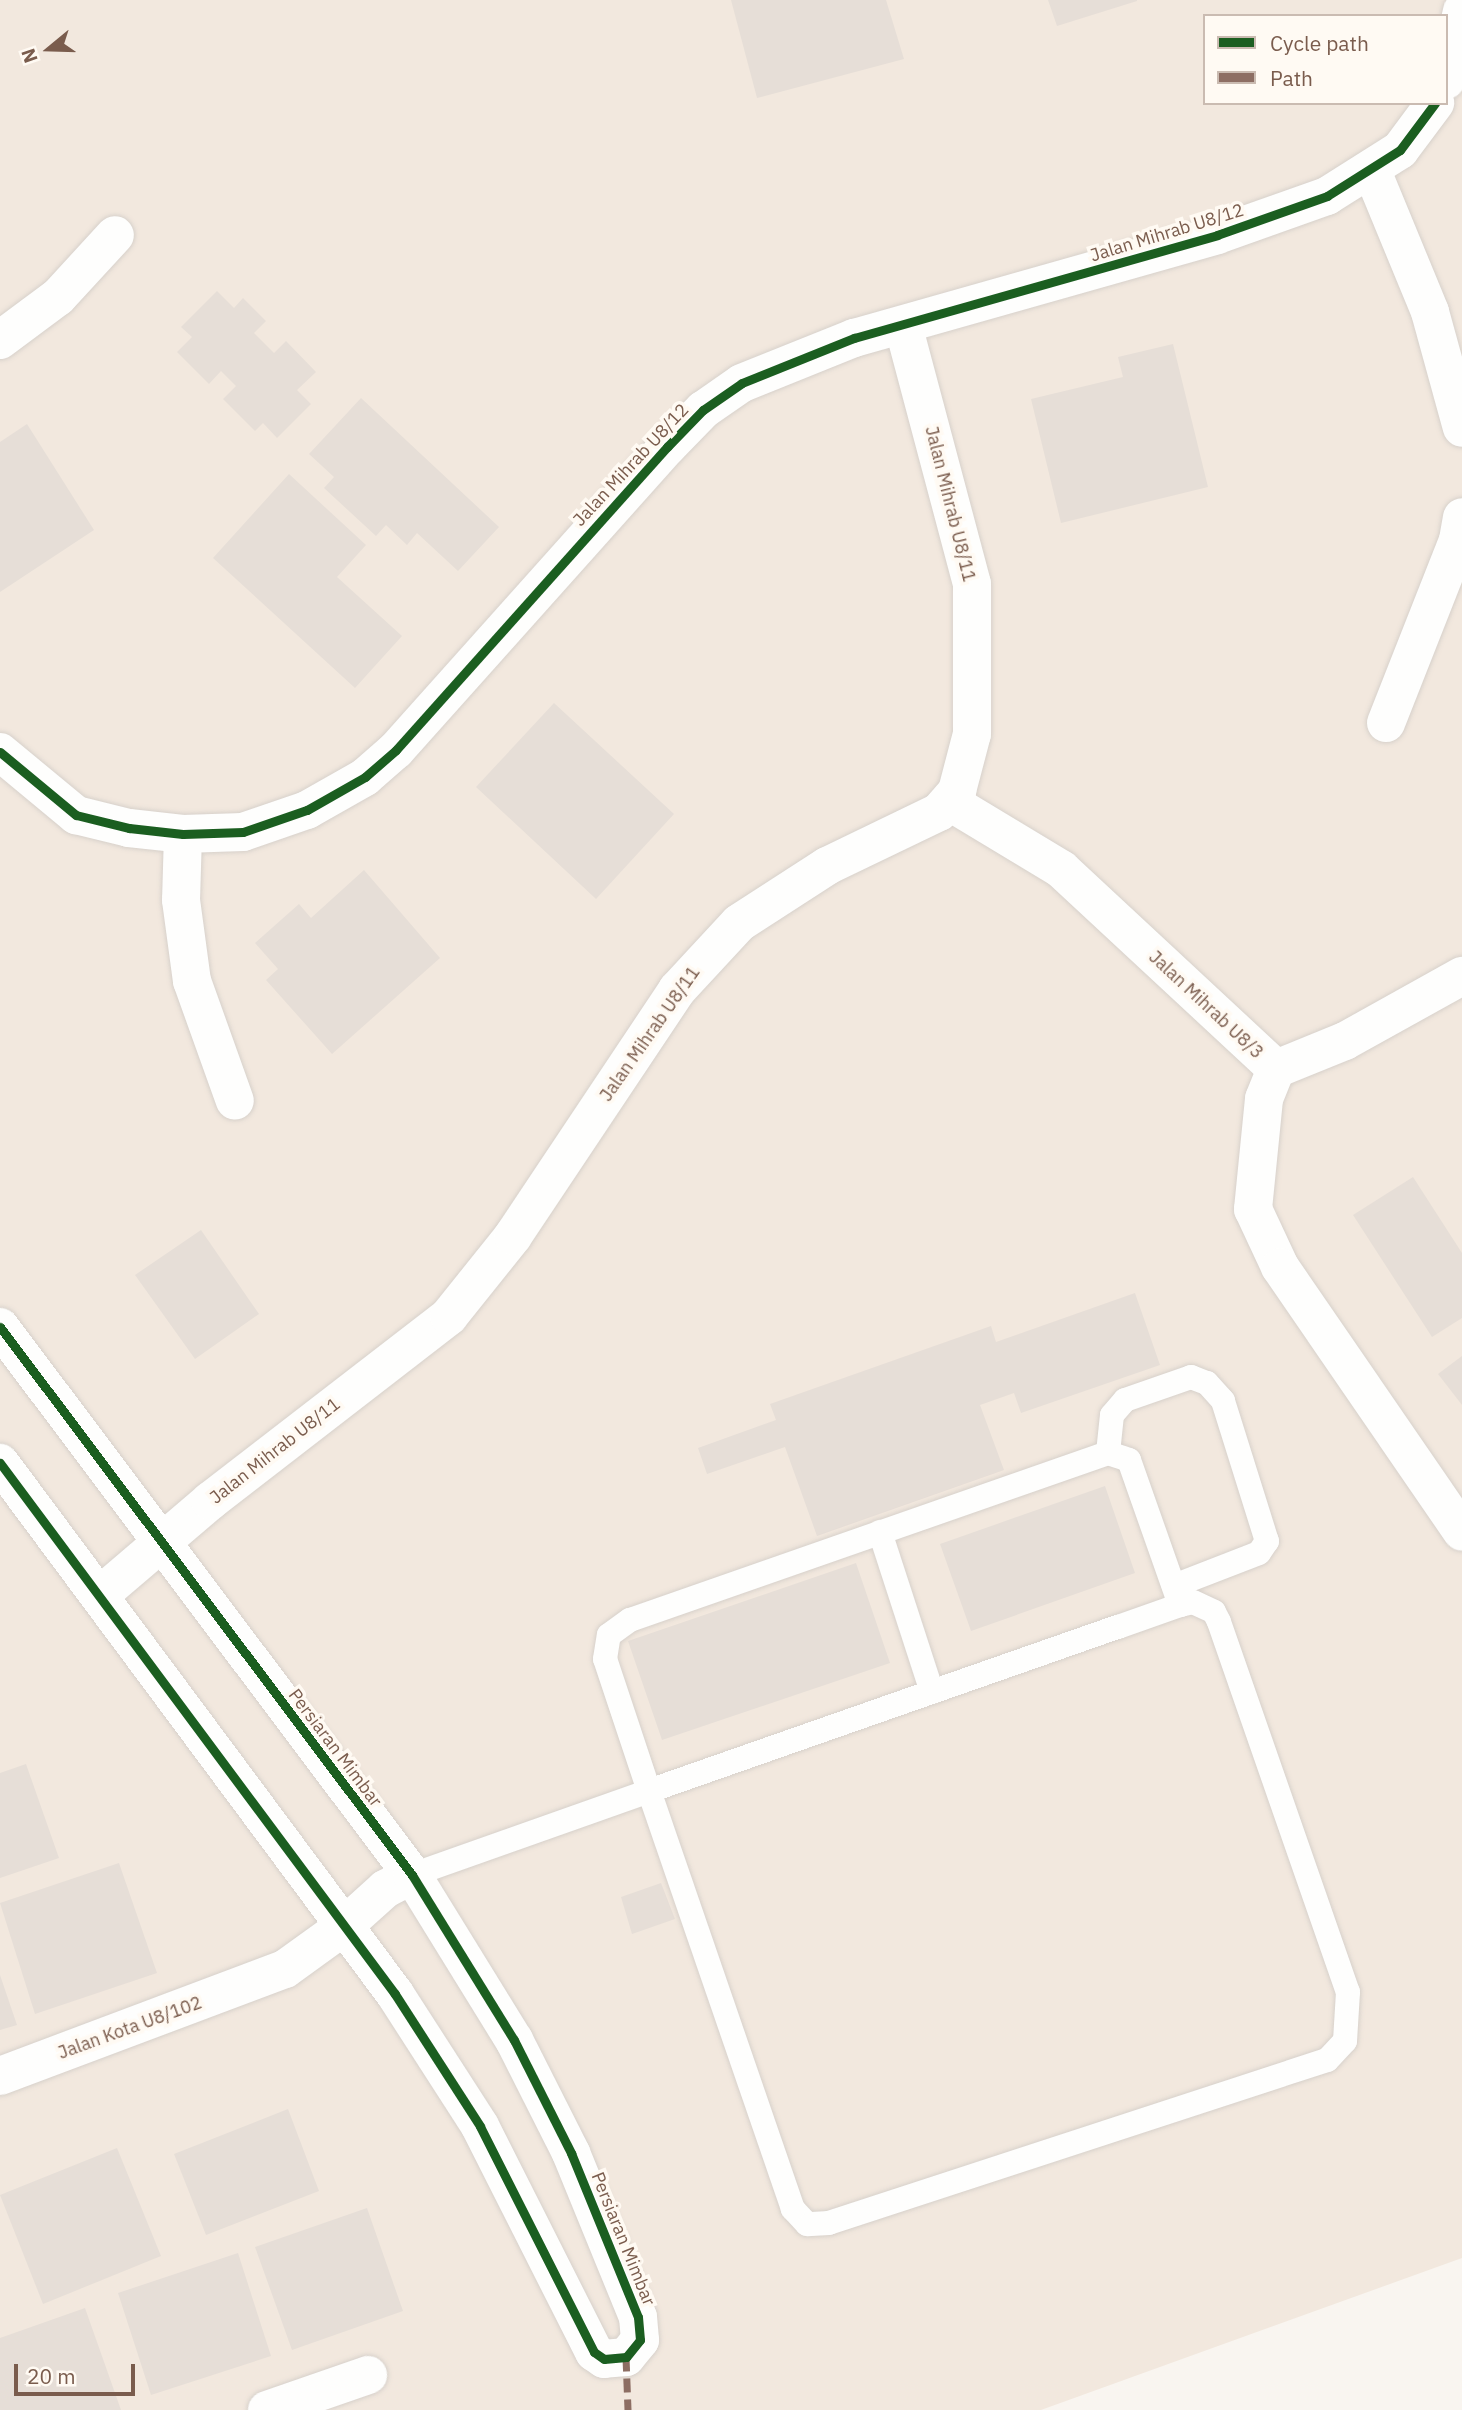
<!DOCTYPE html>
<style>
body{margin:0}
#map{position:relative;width:1462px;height:2410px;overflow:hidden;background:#f9f5f0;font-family:"IBM Plex Sans",sans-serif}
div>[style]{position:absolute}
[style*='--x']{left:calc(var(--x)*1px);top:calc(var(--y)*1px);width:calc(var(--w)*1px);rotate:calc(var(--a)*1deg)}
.residential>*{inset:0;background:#f2e8de}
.building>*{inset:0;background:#e6ded7}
.roads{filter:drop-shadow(0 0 2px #d7d1cb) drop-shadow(0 0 2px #d7d1cb)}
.service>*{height:24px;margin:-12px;padding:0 12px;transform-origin:12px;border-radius:12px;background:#fefefd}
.minor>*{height:38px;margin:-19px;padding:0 19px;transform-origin:19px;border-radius:19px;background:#fefefd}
.tertiary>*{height:38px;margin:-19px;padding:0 19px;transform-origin:19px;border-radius:19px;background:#fefefd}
.quiet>*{height:7px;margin-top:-3.5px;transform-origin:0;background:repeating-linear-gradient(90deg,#8d6e63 0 14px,transparent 0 21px)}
.cycleway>*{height:9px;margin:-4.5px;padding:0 4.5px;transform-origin:4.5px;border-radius:4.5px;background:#1b5e20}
span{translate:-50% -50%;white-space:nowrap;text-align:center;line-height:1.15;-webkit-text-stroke:7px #fffaf3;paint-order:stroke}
.street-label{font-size:18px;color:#7a5c4d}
.legend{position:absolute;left:1203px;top:14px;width:245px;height:91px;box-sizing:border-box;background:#fffaf3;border:2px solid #cabbb1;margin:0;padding:9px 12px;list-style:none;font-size:21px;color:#7a5c4d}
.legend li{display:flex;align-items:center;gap:14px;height:35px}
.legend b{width:35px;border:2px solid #cabbb1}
.north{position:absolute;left:14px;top:14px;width:70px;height:70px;-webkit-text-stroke:5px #fffaf3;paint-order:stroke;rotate:251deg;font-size:19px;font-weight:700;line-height:28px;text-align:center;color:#7a5c4d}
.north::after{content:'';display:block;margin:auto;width:24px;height:32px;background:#7a5c4d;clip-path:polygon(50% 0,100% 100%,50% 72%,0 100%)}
.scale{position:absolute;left:14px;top:2364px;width:121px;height:32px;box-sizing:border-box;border:4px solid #7a5c4d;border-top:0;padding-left:9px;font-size:21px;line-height:24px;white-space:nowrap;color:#7a5c4d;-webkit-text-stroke:5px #fffaf3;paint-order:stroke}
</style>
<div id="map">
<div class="residential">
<i style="clip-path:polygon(evenodd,0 0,1462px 0,1462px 2258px,1041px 2410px,0 2410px,0 0,1205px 16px,1446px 16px,1446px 103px,1205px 103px,1205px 16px)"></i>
</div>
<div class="building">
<i style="clip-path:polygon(731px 0,886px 0,904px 59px,757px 98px)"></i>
<i style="clip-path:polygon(1048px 0,1137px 0,1137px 1px,1057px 26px)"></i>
<i style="clip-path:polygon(217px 291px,234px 308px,243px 298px,266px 321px,254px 333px,274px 353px,286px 341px,316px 372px,297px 390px,311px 404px,277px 438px,263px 423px,255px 431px,223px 399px,236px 386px,221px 371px,209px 384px,177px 352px,192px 337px,181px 327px)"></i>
<i style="clip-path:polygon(1173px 344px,1208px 487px,1061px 523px,1031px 399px,1123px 377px,1118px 357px)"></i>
<i style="clip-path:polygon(361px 398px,499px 527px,458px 571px,417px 533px,407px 545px,386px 525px,376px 536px,324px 488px,334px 477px,309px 454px)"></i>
<i style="clip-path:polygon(27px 424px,94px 530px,0 592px,0 442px)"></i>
<i style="clip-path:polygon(289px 474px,366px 545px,337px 577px,402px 636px,355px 688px,213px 558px)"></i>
<i style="clip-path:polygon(554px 703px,674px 814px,596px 899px,476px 787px)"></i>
<i style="clip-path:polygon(364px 870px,440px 958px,332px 1054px,266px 980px,278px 969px,255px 943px,299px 904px,311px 918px)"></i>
<i style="clip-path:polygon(1413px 1177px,1462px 1253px,1462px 1318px,1432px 1337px,1353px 1215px)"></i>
<i style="clip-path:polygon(201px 1230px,259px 1314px,195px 1359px,135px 1275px)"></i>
<i style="clip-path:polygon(1135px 1293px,1160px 1365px,1021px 1413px,1014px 1393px,980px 1405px,1004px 1470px,817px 1536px,785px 1447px,707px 1474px,698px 1448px,776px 1420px,770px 1404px,991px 1326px,996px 1342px)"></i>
<i style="clip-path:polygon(1462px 1356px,1462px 1405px,1438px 1374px)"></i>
<i style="clip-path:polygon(1105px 1486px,1135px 1573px,971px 1631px,940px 1544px)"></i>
<i style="clip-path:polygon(856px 1563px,890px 1663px,662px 1740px,628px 1641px)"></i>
<i style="clip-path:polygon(26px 1764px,59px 1858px,0 1878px,0 1773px)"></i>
<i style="clip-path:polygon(119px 1863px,157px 1973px,35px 2014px,0 1903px)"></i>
<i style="clip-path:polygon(661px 1883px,675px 1919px,632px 1934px,621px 1897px)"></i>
<i style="clip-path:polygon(0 1975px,17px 2025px,0 2030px)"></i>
<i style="clip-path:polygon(288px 2109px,319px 2191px,206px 2235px,174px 2154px)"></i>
<i style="clip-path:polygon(117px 2148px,161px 2256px,43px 2304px,0 2195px)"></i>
<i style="clip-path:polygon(367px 2208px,403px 2311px,292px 2350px,255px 2247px)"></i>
<i style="clip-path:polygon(238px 2253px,271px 2356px,151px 2395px,118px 2293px)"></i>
<i style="clip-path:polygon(85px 2308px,121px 2410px,0 2410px,0 2338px)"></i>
</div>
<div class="roads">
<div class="service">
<i style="--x:1108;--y:1453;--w:38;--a:-84"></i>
<i style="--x:1112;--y:1415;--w:20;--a:-49"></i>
<i style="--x:1125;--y:1400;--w:70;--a:-19.2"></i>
<i style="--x:1191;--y:1377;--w:17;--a:21"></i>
<i style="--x:1207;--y:1383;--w:24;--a:48"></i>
<i style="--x:1223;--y:1401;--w:147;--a:72.6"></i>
<i style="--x:1267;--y:1541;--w:14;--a:124"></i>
<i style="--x:1259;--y:1553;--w:91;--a:158.8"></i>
<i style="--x:880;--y:1532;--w:168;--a:72"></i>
<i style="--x:412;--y:1875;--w:251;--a:-19.5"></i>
<i style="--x:649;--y:1791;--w:497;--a:-19.3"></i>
<i style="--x:1118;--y:1627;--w:66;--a:-19.5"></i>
<i style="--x:1180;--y:1605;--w:13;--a:-13"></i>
<i style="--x:1193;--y:1602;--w:23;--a:25"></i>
<i style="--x:1214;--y:1612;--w:11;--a:63"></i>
<i style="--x:1219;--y:1622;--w:392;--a:70.8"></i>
<i style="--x:1348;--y:1992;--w:49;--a:93.5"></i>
<i style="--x:1345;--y:2041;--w:26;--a:133"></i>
<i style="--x:1327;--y:2060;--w:524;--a:161.88"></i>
<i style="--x:829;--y:2223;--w:22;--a:177"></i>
<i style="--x:807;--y:2224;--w:21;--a:-133"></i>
<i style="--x:793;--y:2209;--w:442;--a:-109"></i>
<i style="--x:649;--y:1791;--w:139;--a:-108.4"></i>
<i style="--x:605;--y:1659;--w:24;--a:-81"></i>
<i style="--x:609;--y:1635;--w:26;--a:-36"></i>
<i style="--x:630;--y:1620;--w:506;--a:-19.26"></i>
<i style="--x:1108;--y:1453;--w:22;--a:18"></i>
<i style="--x:1129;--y:1460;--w:154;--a:70.6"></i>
</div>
<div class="minor">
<i style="--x:1446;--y:80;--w:71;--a:-76.9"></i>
<i style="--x:1372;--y:171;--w:152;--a:67.6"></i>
<i style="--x:1430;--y:312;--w:120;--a:74.6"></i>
<i style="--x:0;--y:340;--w:72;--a:-36.6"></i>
<i style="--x:58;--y:297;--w:84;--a:-47.4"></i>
<i style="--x:1386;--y:723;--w:197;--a:-68.5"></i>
<i style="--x:1458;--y:540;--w:23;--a:-80"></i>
<i style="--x:0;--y:752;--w:99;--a:39.7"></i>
<i style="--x:76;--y:815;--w:55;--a:13.8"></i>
<i style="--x:129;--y:828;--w:54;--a:6.3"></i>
<i style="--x:183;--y:834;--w:60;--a:-1.9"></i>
<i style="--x:243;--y:832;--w:68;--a:-19"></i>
<i style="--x:307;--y:810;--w:67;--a:-29.6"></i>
<i style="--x:365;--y:777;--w:41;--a:-41.1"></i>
<i style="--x:396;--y:750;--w:407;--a:-48.2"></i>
<i style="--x:667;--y:447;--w:52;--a:-45.8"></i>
<i style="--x:703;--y:410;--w:47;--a:-34.7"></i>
<i style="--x:742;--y:383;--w:121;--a:-21.9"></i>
<i style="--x:854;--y:338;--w:377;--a:-15.8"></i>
<i style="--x:1217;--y:235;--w:117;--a:-19.5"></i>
<i style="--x:1327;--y:196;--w:86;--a:-32.2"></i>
<i style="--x:1400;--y:150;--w:59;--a:-53.3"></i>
<i style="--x:950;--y:802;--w:130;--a:31.1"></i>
<i style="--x:1061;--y:869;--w:294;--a:42.9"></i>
<i style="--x:1276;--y:1069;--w:32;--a:112"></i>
<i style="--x:1264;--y:1099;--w:111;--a:95.7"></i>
<i style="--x:1253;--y:1209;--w:64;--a:65"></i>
<i style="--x:1280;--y:1267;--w:321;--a:55.5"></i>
<i style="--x:183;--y:834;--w:66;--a:91.7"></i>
<i style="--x:181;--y:900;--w:82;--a:82.3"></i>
<i style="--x:192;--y:981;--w:127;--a:70.3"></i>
<i style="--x:1276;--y:1069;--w:74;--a:-22.1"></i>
<i style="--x:1345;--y:1041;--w:134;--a:-29.1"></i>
<i style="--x:100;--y:1595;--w:145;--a:-40.5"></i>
<i style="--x:210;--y:1501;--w:302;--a:-37.7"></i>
<i style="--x:449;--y:1316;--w:102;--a:-51.3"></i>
<i style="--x:513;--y:1236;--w:296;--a:-56.3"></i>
<i style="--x:677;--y:990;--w:91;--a:-47.2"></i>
<i style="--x:739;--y:923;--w:105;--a:-32.9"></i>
<i style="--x:827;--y:866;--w:124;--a:-25.7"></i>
<i style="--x:939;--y:812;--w:28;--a:-49"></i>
<i style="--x:957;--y:791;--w:59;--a:-75.3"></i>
<i style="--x:972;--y:734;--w:150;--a:-90"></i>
<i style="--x:972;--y:584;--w:268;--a:-104.9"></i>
<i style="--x:0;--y:2076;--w:304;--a:-20.6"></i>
<i style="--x:285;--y:1969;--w:72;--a:-35.9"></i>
<i style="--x:343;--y:1927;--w:57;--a:-42.1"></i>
<i style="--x:385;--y:1889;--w:30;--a:-27"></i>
<i style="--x:267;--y:2410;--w:107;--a:-19.1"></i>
</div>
<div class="tertiary">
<i style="--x:0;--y:1327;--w:686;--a:53.06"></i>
<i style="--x:412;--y:1875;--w:194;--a:58.3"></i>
<i style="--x:514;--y:2040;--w:127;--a:63.2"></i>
<i style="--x:571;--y:2153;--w:177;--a:67.8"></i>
<i style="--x:638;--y:2317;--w:23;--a:85"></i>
<i style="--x:640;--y:2340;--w:22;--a:129"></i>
<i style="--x:626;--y:2357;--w:22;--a:175"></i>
<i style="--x:604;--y:2359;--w:12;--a:-145"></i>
<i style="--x:594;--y:2352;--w:253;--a:-116.8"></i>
<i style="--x:480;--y:2126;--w:157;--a:-122.8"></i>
<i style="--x:395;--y:1994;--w:662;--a:-126.64"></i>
</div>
</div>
<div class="quiet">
<i style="--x:626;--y:2357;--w:53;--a:87.8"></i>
</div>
<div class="cycleway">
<i style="--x:0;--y:752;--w:99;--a:39.7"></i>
<i style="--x:76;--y:815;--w:55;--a:13.8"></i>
<i style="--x:129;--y:828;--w:54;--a:6.3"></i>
<i style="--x:183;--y:834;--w:60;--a:-1.9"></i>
<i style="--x:243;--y:832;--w:68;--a:-19"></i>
<i style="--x:307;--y:810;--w:67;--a:-29.6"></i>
<i style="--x:365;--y:777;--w:41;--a:-41.1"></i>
<i style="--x:396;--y:750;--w:407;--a:-48.2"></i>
<i style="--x:667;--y:447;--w:52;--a:-45.8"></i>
<i style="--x:703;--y:410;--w:47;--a:-34.7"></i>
<i style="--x:742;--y:383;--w:121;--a:-21.9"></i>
<i style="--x:854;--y:338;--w:377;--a:-15.8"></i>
<i style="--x:1217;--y:235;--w:117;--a:-19.5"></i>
<i style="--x:1327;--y:196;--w:86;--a:-32.2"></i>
<i style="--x:1400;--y:150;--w:59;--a:-53.3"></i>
<i style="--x:0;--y:1327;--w:686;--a:53.06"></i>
<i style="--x:412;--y:1875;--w:194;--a:58.3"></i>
<i style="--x:514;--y:2040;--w:127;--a:63.2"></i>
<i style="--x:571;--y:2153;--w:177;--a:67.8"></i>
<i style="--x:638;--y:2317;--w:23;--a:85"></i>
<i style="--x:640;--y:2340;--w:22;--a:129"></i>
<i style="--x:626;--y:2357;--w:22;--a:175"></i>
<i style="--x:604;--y:2359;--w:12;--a:-145"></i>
<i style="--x:594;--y:2352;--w:253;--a:-116.8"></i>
<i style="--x:480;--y:2126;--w:157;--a:-122.8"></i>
<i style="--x:395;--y:1994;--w:662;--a:-126.64"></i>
</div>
<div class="street-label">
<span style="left:1167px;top:233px;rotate:-17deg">Jalan Mihrab U8/12</span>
<span style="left:631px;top:465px;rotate:-47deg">Jalan Mihrab U8/12</span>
<span style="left:950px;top:504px;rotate:76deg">Jalan Mihrab U8/11</span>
<span style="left:1206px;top:1005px;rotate:43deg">Jalan Mihrab U8/3</span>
<span style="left:650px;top:1034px;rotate:-55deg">Jalan Mihrab U8/11</span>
<span style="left:275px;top:1451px;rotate:-38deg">Jalan Mihrab U8/11</span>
<span style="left:335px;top:1748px;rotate:53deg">Persiaran Mimbar</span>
<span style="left:130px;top:2028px;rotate:-20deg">Jalan Kota U8/102</span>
<span style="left:623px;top:2239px;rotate:68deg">Persiaran Mimbar</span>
</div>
<ul class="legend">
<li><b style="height:9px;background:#1b5e20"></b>Cycle path</li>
<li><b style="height:9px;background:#8d6e63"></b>Path</li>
</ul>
<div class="north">N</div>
<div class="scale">20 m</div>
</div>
